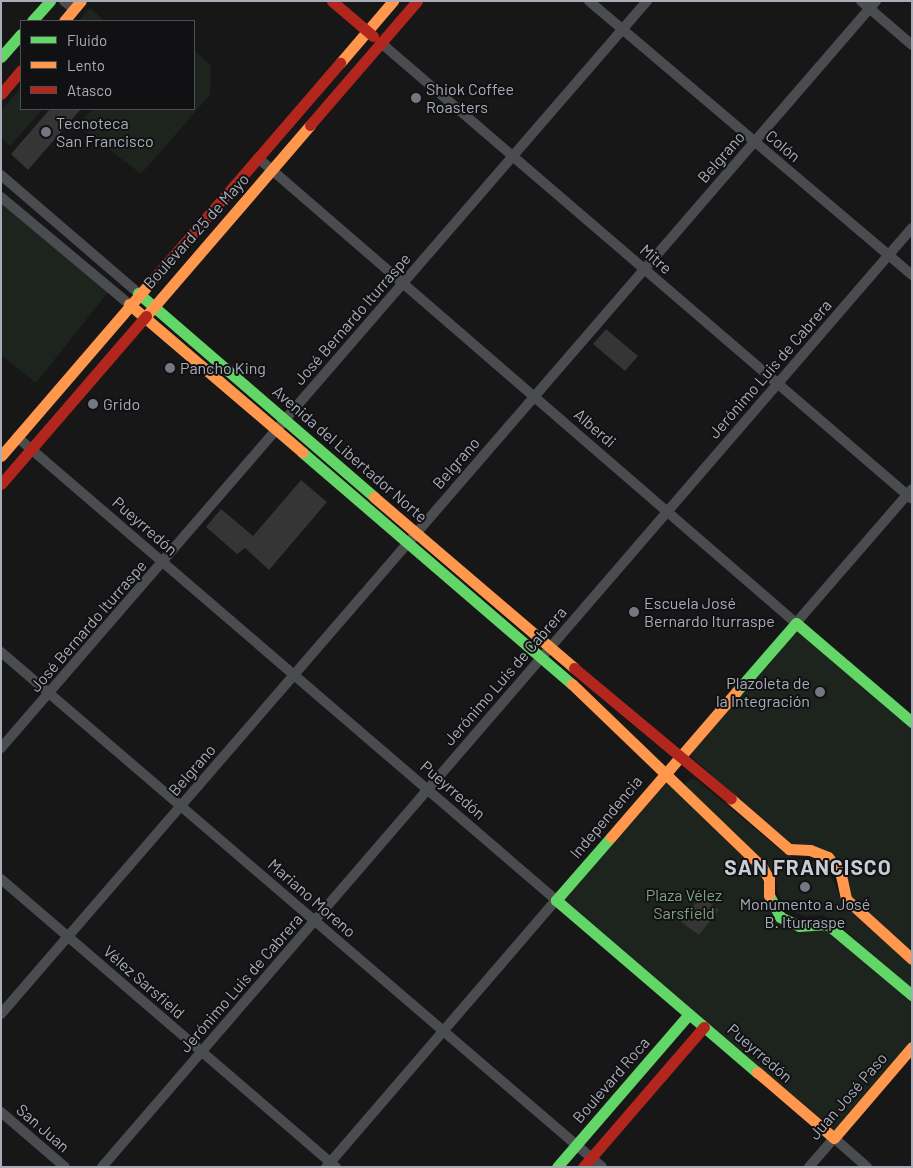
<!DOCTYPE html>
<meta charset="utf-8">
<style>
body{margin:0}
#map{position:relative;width:913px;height:1168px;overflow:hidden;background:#171717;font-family:Barlow,sans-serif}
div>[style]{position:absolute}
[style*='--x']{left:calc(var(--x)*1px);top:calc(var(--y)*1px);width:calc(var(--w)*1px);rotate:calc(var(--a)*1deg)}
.green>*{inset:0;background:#1d241e}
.building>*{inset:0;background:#353536}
.street>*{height:10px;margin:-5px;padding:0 5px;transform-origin:5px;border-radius:5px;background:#4b4c50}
.fast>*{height:11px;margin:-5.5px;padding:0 5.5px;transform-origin:5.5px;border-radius:5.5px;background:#63d668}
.slow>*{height:11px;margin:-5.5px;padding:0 5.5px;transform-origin:5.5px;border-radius:5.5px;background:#ff974d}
.jam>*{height:11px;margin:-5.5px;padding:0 5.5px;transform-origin:5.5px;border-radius:5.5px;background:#b3261e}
.dots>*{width:14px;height:14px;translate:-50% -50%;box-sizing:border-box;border:2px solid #111113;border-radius:50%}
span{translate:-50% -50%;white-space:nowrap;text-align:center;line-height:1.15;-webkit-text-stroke:4px #111113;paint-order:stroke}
.poi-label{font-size:16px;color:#a8adb8}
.left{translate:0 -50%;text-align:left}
.right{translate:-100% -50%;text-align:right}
.street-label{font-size:16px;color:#a8adb8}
.park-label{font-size:16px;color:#7fa381}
.district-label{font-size:21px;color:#c9ccd4;font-weight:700;letter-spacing:1px}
.frame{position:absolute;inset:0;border:2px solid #a8adb8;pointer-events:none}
.legend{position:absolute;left:20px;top:20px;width:175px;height:90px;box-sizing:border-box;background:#111113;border:1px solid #4d4f55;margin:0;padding:6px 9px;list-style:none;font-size:15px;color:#a8adb8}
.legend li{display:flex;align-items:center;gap:10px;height:25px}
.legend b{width:25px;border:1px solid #4d4f55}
</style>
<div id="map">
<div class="green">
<i style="clip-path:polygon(90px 8px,105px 21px,78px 21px)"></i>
<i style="clip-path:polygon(194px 50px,211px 66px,210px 95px,141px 174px,78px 125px,92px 109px,194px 109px)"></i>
<i style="clip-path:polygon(21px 87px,21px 109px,43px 109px,10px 146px,1px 138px,1px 111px)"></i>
<i style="clip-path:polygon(1px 204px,108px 292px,36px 383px,1px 355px)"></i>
<i style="clip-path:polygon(796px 623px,912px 722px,912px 959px,846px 899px,837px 866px,798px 851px,685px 751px)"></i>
<i style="clip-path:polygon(665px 771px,762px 867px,780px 917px,821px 923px,912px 995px,912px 1047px,834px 1138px,556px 900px)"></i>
<i style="clip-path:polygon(691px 779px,698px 781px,780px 850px,794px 858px,820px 863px,828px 869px,842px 901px,912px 965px,912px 989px,835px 922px,822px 915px,805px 916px,788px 910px,778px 894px,774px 872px,684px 785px)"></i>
</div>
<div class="building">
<i style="clip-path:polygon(50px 109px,81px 109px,28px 170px,11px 154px)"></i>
<i style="clip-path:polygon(606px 329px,638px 356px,625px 371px,593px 344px)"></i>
<i style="clip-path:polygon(301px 480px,327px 502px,269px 570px,245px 548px,237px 554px,206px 527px,221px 509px,253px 536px)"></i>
<i style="clip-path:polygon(701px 896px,719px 910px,699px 935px,681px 922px)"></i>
</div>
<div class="street">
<i style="--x:64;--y:1;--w:13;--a:39"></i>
<i style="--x:589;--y:1;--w:424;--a:40.3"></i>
<i style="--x:861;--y:1;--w:67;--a:40.8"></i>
<i style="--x:381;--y:43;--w:699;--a:40.65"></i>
<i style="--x:258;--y:158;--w:711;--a:40.84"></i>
<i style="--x:796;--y:623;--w:177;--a:-49.1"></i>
<i style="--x:1;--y:175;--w:181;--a:40.7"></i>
<i style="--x:1;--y:197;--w:167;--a:39.9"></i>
<i style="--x:17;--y:437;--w:711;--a:40.66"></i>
<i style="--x:556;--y:900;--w:352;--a:130.7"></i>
<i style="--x:1;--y:652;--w:791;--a:40.59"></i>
<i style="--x:1;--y:748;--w:988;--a:-49.15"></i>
<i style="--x:1;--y:879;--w:442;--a:40.7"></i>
<i style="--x:1;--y:1014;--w:1339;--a:-49.18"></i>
<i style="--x:1;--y:1112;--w:84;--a:40.7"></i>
<i style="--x:102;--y:1167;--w:1240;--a:-49.22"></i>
<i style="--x:809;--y:1167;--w:38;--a:-49"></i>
<i style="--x:834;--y:1138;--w:44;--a:41.3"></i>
</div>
<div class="fast">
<i style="--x:32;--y:21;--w:27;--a:-48"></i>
<i style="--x:1;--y:57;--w:30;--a:-49"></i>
<i style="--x:138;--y:293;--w:312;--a:40.8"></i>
<i style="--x:302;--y:452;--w:356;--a:40.7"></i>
<i style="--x:736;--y:692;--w:91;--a:-49"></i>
<i style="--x:796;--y:623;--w:153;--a:40.5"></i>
<i style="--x:611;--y:837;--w:84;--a:131.1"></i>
<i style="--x:556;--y:900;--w:265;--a:40.6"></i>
<i style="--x:769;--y:895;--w:25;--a:63"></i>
<i style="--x:780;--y:917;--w:21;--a:25"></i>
<i style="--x:799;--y:926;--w:28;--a:-4"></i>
<i style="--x:827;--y:924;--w:111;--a:39.9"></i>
<i style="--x:557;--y:1167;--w:202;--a:-49.2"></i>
</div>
<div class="slow">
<i style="--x:64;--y:21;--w:26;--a:-50"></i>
<i style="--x:340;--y:63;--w:82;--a:-49.5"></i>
<i style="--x:129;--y:304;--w:228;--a:40.5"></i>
<i style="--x:146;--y:316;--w:252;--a:-49.3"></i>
<i style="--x:1;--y:456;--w:228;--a:-49.3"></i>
<i style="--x:374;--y:497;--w:263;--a:40.5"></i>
<i style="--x:572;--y:684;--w:264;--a:43.9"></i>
<i style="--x:762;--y:867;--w:14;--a:60"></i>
<i style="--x:769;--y:879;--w:16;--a:90"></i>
<i style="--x:731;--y:799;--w:77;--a:40.8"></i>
<i style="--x:789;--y:849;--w:21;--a:3"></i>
<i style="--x:810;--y:850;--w:19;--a:21"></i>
<i style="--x:828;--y:857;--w:22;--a:54"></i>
<i style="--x:841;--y:875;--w:25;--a:78"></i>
<i style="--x:846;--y:899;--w:89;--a:42.3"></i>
<i style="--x:611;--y:837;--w:191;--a:-49.2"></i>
<i style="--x:757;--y:1072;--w:101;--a:40.6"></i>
<i style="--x:834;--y:1138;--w:120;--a:-49.4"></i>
</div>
<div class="jam">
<i style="--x:332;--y:1;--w:54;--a:40.5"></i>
<i style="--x:1;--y:94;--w:31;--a:-50"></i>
<i style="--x:310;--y:125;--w:164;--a:-49.2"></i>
<i style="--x:150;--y:283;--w:291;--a:-49.2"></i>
<i style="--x:1;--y:484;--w:222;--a:-49.2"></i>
<i style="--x:574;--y:668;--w:204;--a:39.8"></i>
<i style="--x:583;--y:1167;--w:185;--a:-49.2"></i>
</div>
<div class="dots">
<i style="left:416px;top:98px;background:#757880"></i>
<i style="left:46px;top:132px;background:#757880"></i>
<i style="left:170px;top:368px;background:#757880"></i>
<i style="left:93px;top:404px;background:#757880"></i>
<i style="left:634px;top:612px;background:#757880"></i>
<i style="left:820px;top:692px;background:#757880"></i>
<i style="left:805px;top:887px;background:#757880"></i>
</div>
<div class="poi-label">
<span class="left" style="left:426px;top:98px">Shiok Coffee<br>Roasters</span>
<span class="left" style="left:56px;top:132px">Tecnoteca<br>San Francisco</span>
<span class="left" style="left:180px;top:368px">Pancho King</span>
<span class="left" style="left:103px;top:404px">Grido</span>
<span class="left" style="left:644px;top:612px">Escuela José<br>Bernardo Iturraspe</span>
<span class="right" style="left:810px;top:692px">Plazoleta de<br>la Integración</span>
<span style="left:805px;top:913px">Monumento a José<br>B. Iturraspe</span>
</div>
<div class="street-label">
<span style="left:783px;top:146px;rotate:40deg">Colón</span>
<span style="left:721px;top:157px;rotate:-49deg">Belgrano</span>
<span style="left:196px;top:231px;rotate:-48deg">Boulevard 25 de Mayo</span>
<span style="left:656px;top:259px;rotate:41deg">Mitre</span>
<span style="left:352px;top:319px;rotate:-49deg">José Bernardo Iturraspe</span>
<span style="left:770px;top:369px;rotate:-49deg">Jerónimo Luis de Cabrera</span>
<span style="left:595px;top:428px;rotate:41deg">Alberdi</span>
<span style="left:350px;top:454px;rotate:41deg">Avenida del Libertador Norte</span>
<span style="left:456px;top:463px;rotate:-49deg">Belgrano</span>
<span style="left:145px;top:526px;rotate:41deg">Pueyrredón</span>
<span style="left:88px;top:626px;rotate:-49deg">José Bernardo Iturraspe</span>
<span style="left:505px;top:676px;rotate:-49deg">Jerónimo Luis de Cabrera</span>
<span style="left:192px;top:770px;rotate:-49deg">Belgrano</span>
<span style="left:453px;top:790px;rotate:41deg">Pueyrredón</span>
<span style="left:606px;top:817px;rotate:-50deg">Independencia</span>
<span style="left:312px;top:898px;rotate:41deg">Mariano Moreno</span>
<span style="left:144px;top:982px;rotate:41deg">Vélez Sarsfield</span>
<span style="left:241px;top:983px;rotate:-49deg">Jerónimo Luis de Cabrera</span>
<span style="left:760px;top:1053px;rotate:41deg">Pueyrredón</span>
<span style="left:611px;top:1080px;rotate:-49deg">Boulevard Roca</span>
<span style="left:848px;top:1096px;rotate:-49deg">Juan José Paso</span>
<span style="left:43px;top:1128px;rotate:41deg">San Juan</span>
</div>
<div class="park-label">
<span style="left:684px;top:904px">Plaza Vélez<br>Sarsfield</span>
</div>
<div class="district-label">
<span style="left:808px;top:867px">SAN FRANCISCO</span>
</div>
<div class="frame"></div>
<ul class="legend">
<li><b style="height:6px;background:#63d668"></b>Fluido</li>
<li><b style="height:6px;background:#ff974d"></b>Lento</li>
<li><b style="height:6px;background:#b3261e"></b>Atasco</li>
</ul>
</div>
